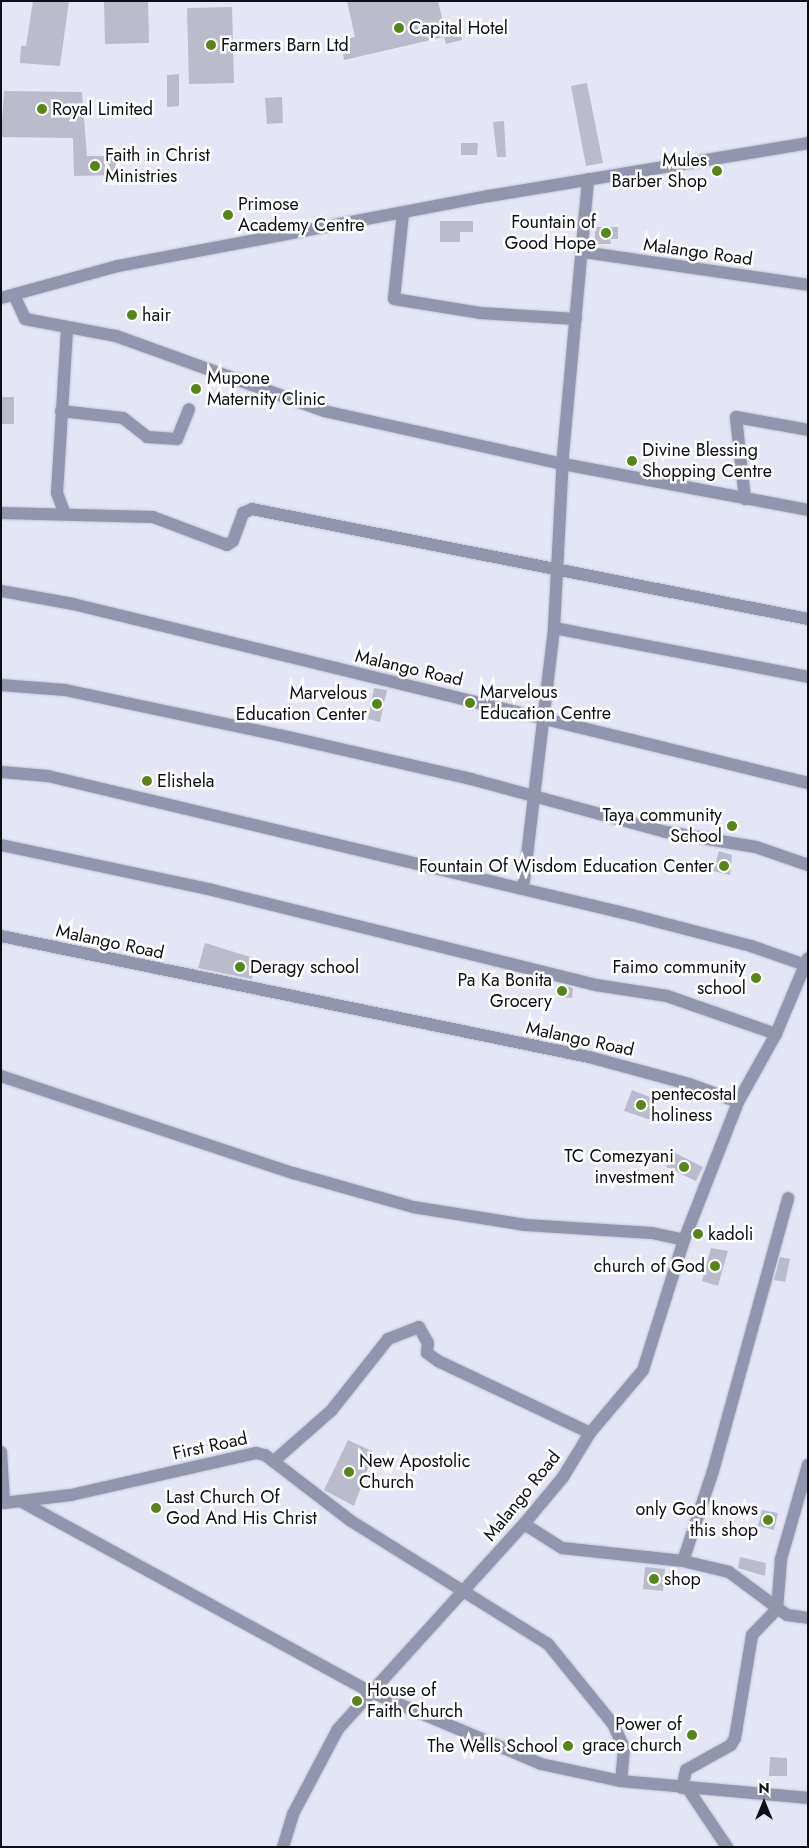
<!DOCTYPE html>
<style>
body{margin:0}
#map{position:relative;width:809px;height:1848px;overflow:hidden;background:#e4e6f5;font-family:Jost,sans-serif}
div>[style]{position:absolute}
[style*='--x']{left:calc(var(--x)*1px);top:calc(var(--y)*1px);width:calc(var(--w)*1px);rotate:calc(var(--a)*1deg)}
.building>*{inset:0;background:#babbcb}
.roads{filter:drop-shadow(0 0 1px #c2c4d1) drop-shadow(0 0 1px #c2c4d1)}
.minor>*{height:12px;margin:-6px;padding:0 6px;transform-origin:6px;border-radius:6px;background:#9295ae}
.dots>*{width:14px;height:14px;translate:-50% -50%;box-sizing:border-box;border:2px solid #fff;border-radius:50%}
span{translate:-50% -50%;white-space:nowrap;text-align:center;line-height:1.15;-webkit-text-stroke:5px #fff;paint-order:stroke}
.poi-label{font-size:18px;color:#0e0f14}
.left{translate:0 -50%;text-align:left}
.right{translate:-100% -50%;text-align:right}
.street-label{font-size:18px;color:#0e0f14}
.frame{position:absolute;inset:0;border:2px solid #0e0f14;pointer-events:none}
.north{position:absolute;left:739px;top:1778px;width:50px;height:50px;-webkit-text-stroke:4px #fff;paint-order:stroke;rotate:0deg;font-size:14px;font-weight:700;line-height:20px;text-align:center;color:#0e0f14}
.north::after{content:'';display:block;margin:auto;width:18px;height:22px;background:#0e0f14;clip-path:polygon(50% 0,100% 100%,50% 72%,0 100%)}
</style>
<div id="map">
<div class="building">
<i style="clip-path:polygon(33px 1px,69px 1px,60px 66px,20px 63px,21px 46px,26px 46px)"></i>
<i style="clip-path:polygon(104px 1px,148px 1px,149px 43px,105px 44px)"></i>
<i style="clip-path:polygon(347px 1px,438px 1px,445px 30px,459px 27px,462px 40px,446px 44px,444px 37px,344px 60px,341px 40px,355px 37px)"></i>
<i style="clip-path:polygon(232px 7px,234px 83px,189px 84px,187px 8px)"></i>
<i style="clip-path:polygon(179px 74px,179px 106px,167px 107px,167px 75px)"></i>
<i style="clip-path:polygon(587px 83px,603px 163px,586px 166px,571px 86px)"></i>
<i style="clip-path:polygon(4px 91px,82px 92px,87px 156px,116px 156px,116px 175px,74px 176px,73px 138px,1px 137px)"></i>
<i style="clip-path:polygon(282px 97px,283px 123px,267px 124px,265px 98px)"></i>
<i style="clip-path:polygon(504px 121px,506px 157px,497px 157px,493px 122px)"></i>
<i style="clip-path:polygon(461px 143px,478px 143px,477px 155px,461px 155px)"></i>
<i style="clip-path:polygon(440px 221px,473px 221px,473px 232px,460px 232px,460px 242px,440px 242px)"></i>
<i style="clip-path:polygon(595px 227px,618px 227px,618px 239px,610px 239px,611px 244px,595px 244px)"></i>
<i style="clip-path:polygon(1px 397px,14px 397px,14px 424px,1px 424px)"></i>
<i style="clip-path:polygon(374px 688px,387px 690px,380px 722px,368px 719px)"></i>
<i style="clip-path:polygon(719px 851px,732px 855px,730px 875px,713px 871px)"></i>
<i style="clip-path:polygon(205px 943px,257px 959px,252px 979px,198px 968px)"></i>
<i style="clip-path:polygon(559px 984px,573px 988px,572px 998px,558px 997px)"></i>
<i style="clip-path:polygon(632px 1090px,658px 1100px,651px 1120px,624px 1111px)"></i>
<i style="clip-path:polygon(673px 1152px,703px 1167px,696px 1181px,666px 1167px)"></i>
<i style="clip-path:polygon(711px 1248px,728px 1251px,718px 1286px,702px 1281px)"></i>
<i style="clip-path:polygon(780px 1257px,790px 1259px,785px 1282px,774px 1280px)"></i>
<i style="clip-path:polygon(348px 1440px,374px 1452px,354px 1506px,324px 1490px)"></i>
<i style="clip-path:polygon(762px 1510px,778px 1513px,774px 1530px,758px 1526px)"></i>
<i style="clip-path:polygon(740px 1557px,766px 1563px,765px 1576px,738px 1568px)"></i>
<i style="clip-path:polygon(645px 1567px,665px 1569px,663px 1591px,643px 1589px)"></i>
<i style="clip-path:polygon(770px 1757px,787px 1758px,787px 1776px,769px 1776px)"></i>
</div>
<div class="roads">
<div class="minor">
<i style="--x:403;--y:213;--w:86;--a:96"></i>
<i style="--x:394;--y:299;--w:87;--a:9.2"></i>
<i style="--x:480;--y:313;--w:96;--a:3.6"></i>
<i style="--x:583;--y:252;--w:227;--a:8.3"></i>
<i style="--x:14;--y:295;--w:26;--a:65"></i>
<i style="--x:25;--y:319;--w:93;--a:10.6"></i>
<i style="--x:116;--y:336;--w:221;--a:19.8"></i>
<i style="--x:324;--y:411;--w:245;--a:12.5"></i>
<i style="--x:563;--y:464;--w:249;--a:10.6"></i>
<i style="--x:1;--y:298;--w:121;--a:-15.3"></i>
<i style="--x:118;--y:266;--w:378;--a:-10.7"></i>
<i style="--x:489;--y:196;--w:323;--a:-9.4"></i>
<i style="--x:61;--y:411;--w:62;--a:6.4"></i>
<i style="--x:123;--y:418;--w:31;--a:38"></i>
<i style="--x:147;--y:437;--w:30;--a:4"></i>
<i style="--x:177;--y:439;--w:32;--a:-68"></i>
<i style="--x:745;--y:499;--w:82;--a:-96.3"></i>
<i style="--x:736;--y:417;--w:73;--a:10.2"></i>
<i style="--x:64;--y:512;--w:20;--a:-110"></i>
<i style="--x:57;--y:493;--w:164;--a:-86.5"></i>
<i style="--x:1;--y:513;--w:152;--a:1.5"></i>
<i style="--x:153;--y:517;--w:79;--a:20.7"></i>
<i style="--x:227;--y:545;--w:7;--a:-34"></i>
<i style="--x:233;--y:541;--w:30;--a:-70"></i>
<i style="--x:243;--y:513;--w:10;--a:-24"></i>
<i style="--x:252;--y:509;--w:567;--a:11.19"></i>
<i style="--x:1;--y:591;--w:73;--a:10.2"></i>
<i style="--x:73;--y:604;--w:756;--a:13.69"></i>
<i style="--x:554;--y:628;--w:259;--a:10.9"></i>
<i style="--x:1;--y:685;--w:64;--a:4.5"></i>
<i style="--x:65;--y:690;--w:232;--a:11.9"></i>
<i style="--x:292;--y:738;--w:184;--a:12.9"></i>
<i style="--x:471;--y:779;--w:202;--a:15.2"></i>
<i style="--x:666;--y:832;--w:91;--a:9.5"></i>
<i style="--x:756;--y:847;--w:55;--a:19.1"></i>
<i style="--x:1;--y:772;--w:47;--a:4.9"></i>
<i style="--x:48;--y:776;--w:600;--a:13.39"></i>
<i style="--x:632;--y:915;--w:123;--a:14.6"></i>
<i style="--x:751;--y:946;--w:60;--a:19.3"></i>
<i style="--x:1;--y:845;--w:216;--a:12"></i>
<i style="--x:212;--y:890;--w:396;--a:13.9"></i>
<i style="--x:596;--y:985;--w:72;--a:8.8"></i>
<i style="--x:667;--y:996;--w:115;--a:19.2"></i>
<i style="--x:523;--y:889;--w:263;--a:-83.2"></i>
<i style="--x:554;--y:628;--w:173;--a:-87"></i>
<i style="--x:563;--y:455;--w:277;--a:-84.8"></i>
<i style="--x:1;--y:936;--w:600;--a:11.63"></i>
<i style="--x:589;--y:1057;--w:104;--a:15.1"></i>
<i style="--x:689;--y:1084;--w:52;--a:20.2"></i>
<i style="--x:1;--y:1076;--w:308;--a:18.4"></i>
<i style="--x:293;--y:1173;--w:125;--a:15.8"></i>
<i style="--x:413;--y:1207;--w:114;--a:9.1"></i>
<i style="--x:526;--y:1225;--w:126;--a:3.6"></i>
<i style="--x:652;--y:1233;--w:33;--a:12"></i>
<i style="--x:1;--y:1452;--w:51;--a:86.6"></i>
<i style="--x:4;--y:1503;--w:67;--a:-6.8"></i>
<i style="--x:71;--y:1495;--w:190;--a:-12.8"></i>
<i style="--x:256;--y:1453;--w:9;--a:13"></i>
<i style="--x:265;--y:1455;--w:108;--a:37.5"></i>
<i style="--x:351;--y:1521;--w:232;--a:32"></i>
<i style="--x:548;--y:1644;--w:103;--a:50.9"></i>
<i style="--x:613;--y:1724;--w:26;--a:65"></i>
<i style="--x:624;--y:1748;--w:33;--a:95"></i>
<i style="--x:274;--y:1461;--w:76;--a:-41.3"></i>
<i style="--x:331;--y:1411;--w:92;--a:-51.6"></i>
<i style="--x:388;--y:1339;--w:33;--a:-21"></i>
<i style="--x:419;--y:1327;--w:18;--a:61"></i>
<i style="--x:428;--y:1343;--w:10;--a:96"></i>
<i style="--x:427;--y:1353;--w:14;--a:36"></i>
<i style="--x:438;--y:1361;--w:168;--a:25.3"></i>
<i style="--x:22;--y:1502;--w:400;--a:28.6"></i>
<i style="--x:373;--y:1693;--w:182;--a:22.9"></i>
<i style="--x:541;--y:1764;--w:82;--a:12"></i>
<i style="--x:621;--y:1781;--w:188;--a:5.2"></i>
<i style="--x:524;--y:1524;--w:45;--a:32.3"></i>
<i style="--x:562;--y:1548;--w:122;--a:6.1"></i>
<i style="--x:683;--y:1561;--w:47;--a:13.4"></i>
<i style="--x:729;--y:1572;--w:72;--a:36.6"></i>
<i style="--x:787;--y:1615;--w:21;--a:8"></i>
<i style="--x:683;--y:1561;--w:95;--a:-71.6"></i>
<i style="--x:713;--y:1471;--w:283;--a:-74.6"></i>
<i style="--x:682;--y:1788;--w:18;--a:-77"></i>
<i style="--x:686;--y:1770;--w:51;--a:-29.1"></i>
<i style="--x:731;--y:1745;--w:8;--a:-60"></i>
<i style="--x:735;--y:1738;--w:104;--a:-80.6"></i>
<i style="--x:752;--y:1635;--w:36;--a:-46"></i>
<i style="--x:777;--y:1609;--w:50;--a:-85.4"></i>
<i style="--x:781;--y:1559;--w:98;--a:-74"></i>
<i style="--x:688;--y:1789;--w:70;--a:56.1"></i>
<i style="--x:283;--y:1847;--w:34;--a:-73"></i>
<i style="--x:293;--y:1814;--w:96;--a:-62.1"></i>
<i style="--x:338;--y:1729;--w:277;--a:-47.8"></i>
<i style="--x:524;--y:1524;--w:61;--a:-50.3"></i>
<i style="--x:563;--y:1477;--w:52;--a:-58.5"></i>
<i style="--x:590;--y:1433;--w:82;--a:-49.9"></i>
<i style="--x:643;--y:1370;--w:136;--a:-72.5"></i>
<i style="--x:684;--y:1240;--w:148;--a:-68.6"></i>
<i style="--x:738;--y:1102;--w:78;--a:-60.8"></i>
<i style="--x:776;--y:1034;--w:82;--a:-67.2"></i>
</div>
</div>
<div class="dots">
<i style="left:399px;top:28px;background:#568619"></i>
<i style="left:211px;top:45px;background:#568619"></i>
<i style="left:42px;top:109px;background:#568619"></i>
<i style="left:95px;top:166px;background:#568619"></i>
<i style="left:717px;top:171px;background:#568619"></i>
<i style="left:228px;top:215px;background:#568619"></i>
<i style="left:606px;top:233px;background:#568619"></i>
<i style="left:132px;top:315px;background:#568619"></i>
<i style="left:196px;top:389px;background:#568619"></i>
<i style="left:632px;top:461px;background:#568619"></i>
<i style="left:470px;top:703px;background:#568619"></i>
<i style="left:377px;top:704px;background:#568619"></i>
<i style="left:147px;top:781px;background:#568619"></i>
<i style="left:732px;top:826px;background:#568619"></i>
<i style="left:724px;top:866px;background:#568619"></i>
<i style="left:240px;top:967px;background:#568619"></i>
<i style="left:756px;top:978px;background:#568619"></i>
<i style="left:562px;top:991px;background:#568619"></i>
<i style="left:641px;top:1105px;background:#568619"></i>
<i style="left:684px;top:1167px;background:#568619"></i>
<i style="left:698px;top:1234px;background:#568619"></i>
<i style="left:715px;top:1266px;background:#568619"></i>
<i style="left:349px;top:1472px;background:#568619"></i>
<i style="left:156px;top:1508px;background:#568619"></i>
<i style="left:768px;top:1520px;background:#568619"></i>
<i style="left:654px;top:1579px;background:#568619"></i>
<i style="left:357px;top:1701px;background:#568619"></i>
<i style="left:692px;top:1735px;background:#568619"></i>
<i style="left:568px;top:1746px;background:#568619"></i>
</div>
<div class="poi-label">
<span class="left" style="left:409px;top:28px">Capital Hotel</span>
<span class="left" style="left:221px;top:45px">Farmers Barn Ltd</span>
<span class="left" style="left:52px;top:109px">Royal Limited</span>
<span class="left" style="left:105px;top:166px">Faith in Christ<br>Ministries</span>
<span class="right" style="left:707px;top:171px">Mules<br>Barber Shop</span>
<span class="left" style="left:238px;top:215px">Primose<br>Academy Centre</span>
<span class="right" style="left:596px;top:233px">Fountain of<br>Good Hope</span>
<span class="left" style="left:142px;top:315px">hair</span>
<span class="left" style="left:207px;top:389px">Mupone<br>Maternity Clinic</span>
<span class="left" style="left:642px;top:461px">Divine Blessing<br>Shopping Centre</span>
<span class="left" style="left:480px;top:703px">Marvelous<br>Education Centre</span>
<span class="right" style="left:367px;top:704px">Marvelous<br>Education Center</span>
<span class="left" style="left:157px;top:781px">Elishela</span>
<span class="right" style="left:722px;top:826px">Taya community<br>School</span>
<span class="right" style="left:714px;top:866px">Fountain Of Wisdom Education Center</span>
<span class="left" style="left:250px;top:967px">Deragy school</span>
<span class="right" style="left:746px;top:978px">Faimo community<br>school</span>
<span class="right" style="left:552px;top:991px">Pa Ka Bonita<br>Grocery</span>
<span class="left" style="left:651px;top:1105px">pentecostal<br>holiness</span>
<span class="right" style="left:674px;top:1167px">TC Comezyani<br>investment</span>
<span class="left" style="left:708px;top:1234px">kadoli</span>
<span class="right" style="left:705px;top:1266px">church of God</span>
<span class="left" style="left:359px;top:1472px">New Apostolic<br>Church</span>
<span class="left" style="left:166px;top:1508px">Last Church Of<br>God And His Christ</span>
<span class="right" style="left:758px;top:1520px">only God knows<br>this shop</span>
<span class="left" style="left:664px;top:1579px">shop</span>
<span class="left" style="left:367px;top:1701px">House of<br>Faith Church</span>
<span class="right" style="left:682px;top:1735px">Power of<br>grace church</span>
<span class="right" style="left:558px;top:1746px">The Wells School</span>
</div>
<div class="street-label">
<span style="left:698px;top:252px;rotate:8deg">Malango Road</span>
<span style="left:409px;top:668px;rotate:13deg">Malango Road</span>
<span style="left:110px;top:942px;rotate:12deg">Malango Road</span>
<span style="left:580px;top:1039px;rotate:12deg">Malango Road</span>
<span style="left:210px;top:1446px;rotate:-12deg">First Road</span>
<span style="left:522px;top:1496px;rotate:-51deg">Malango Road</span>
</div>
<div class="frame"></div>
<div class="north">N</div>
</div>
